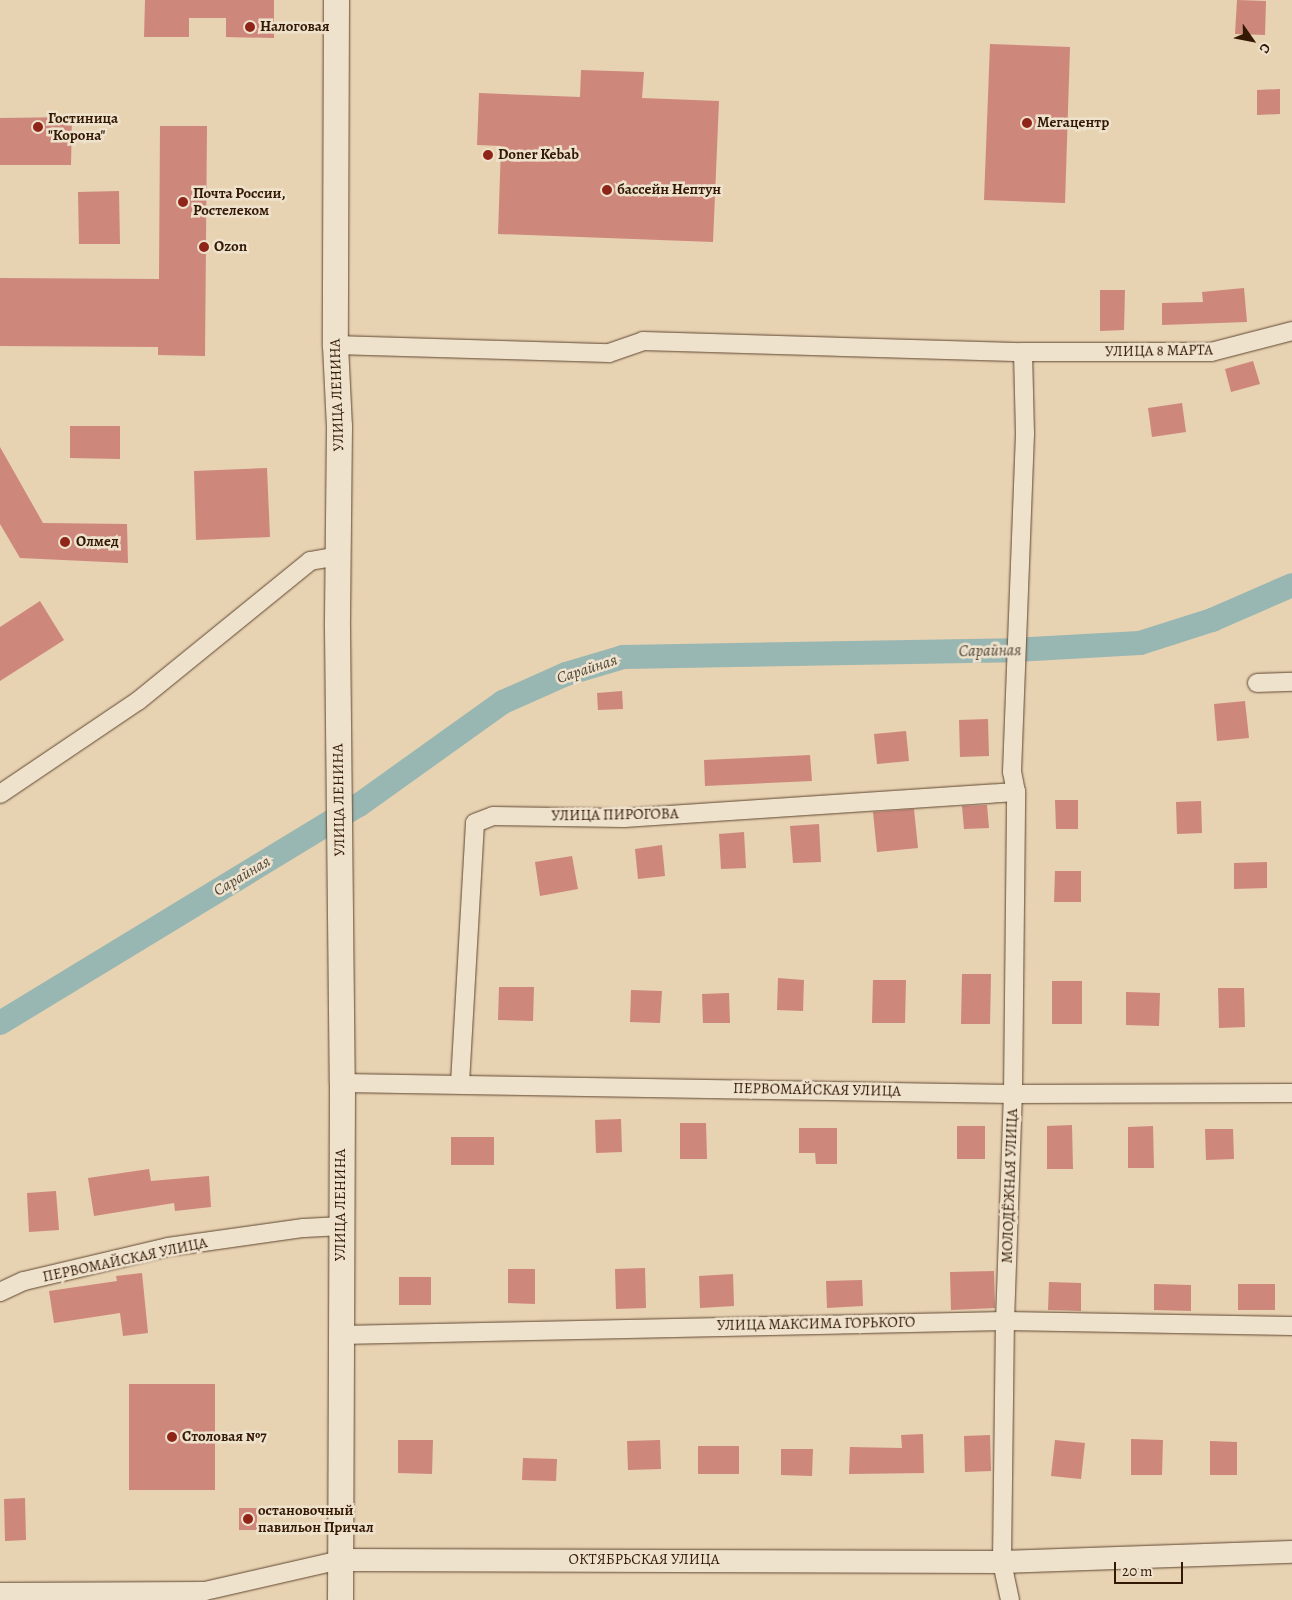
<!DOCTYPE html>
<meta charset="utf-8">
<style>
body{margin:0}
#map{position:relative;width:1292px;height:1600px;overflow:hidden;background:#e7d2b2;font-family:Alegreya,serif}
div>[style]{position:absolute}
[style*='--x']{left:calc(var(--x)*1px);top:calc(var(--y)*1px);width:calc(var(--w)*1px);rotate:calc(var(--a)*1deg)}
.canal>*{height:24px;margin:-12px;padding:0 12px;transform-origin:12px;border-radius:12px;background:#98b6b2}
.building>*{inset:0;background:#ce877b}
.roads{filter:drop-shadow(0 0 1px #604730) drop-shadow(0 0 1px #604730)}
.minor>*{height:18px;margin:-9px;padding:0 9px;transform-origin:9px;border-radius:9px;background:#efe2cd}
.tertiary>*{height:22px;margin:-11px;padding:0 11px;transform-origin:11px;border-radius:11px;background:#efe2cd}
.secondary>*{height:25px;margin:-12.5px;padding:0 12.5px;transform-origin:12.5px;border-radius:12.5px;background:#efe2cd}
.dots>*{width:14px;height:14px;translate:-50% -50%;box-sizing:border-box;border:2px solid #efe2cd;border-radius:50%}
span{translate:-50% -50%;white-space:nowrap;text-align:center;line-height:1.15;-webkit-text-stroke:5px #efe2cd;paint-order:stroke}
.poi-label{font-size:15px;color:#331904;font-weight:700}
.left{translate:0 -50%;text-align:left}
.street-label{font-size:15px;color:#331904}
.water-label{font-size:16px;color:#514838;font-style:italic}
.north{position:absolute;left:1227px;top:15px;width:50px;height:50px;-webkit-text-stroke:4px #efe2cd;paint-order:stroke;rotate:123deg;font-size:14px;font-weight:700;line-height:20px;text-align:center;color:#331904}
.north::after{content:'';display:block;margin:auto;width:18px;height:22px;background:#331904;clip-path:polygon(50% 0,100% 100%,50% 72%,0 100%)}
.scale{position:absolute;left:1114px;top:1562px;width:69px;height:22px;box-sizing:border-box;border:2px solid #331904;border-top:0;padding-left:6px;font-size:15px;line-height:18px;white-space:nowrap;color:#331904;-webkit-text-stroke:4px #efe2cd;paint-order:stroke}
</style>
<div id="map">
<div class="canal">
<i style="--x:0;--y:1023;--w:420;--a:-31.3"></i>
<i style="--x:359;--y:805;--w:177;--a:-35.6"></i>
<i style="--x:503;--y:702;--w:69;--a:-24"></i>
<i style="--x:566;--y:674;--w:59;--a:-16.6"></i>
<i style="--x:623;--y:657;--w:391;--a:-1"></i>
<i style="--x:1014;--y:650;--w:126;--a:-3.2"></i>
<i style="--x:1140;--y:643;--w:76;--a:-17.7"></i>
<i style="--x:1212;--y:620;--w:87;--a:-23.6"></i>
</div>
<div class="building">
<i style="clip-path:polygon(145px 0,274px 0,274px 38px,226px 37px,226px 18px,189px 18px,189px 37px,144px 37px)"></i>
<i style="clip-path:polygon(1237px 0,1266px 1px,1265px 35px,1235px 34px)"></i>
<i style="clip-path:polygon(990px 44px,1070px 47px,1065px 203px,984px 200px)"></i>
<i style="clip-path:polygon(581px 70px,644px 72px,642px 98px,719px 101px,713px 242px,498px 234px,501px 146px,477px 145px,479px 93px,580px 97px)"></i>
<i style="clip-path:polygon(1280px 89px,1280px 114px,1257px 115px,1257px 90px)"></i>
<i style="clip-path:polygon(72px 117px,71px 165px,0 165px,0 118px)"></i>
<i style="clip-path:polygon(160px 126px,207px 126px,205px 356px,158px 355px,158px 347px,0 346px,0 278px,159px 279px)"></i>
<i style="clip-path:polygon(119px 191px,120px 244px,79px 244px,78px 192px)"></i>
<i style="clip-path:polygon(1244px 288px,1247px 322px,1162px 325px,1162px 303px,1203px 302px,1202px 292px)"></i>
<i style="clip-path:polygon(1100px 290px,1125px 290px,1124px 330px,1100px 331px)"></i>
<i style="clip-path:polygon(1253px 361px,1260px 384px,1231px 392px,1225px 369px)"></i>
<i style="clip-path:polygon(1182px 403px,1186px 432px,1152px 437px,1148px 408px)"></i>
<i style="clip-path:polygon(70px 426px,120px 426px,120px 459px,70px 458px)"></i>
<i style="clip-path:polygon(0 447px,43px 523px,127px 524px,128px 563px,20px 558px,0 524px)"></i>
<i style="clip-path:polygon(267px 468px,270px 537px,196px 540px,194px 471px)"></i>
<i style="clip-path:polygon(40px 601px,64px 640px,0 681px,0 627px)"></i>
<i style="clip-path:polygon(622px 691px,623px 709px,598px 710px,597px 693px)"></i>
<i style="clip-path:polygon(1245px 701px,1249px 738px,1217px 741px,1214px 704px)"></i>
<i style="clip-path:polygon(988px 719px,989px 756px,960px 757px,959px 720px)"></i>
<i style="clip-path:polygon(906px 731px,909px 761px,877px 764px,874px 734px)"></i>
<i style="clip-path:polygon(810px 755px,812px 781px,705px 786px,704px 760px)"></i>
<i style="clip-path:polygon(1055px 800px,1078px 800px,1078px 829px,1056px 829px)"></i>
<i style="clip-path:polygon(1201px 801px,1202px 833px,1177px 834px,1176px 802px)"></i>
<i style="clip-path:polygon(987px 805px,989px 828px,964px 829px,962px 806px)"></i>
<i style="clip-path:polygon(914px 809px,918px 848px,877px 852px,873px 812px)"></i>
<i style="clip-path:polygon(819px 824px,821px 862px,793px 863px,790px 826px)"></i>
<i style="clip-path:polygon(744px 832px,746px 868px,721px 869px,719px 834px)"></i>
<i style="clip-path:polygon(662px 845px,665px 876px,638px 879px,635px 849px)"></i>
<i style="clip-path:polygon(572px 856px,578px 889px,540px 896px,535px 862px)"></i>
<i style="clip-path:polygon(1267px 862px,1267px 888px,1234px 889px,1234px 863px)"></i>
<i style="clip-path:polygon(1055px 871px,1081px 871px,1081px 902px,1054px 902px)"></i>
<i style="clip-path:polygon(962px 974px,991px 974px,990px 1024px,961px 1024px)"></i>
<i style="clip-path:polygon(778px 978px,804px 980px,803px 1011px,777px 1010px)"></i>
<i style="clip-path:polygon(873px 980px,906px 980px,905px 1023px,872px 1023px)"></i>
<i style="clip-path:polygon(1052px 981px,1082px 981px,1082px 1024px,1052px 1024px)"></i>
<i style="clip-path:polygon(499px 987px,534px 987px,533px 1021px,498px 1020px)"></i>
<i style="clip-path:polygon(1218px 988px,1244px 988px,1245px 1027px,1219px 1028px)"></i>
<i style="clip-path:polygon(631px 990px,662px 991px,660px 1023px,630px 1022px)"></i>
<i style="clip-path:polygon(1126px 992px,1160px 993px,1159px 1026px,1126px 1025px)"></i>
<i style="clip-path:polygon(729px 993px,730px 1023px,703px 1023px,702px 994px)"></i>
<i style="clip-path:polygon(621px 1119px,622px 1152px,596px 1153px,595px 1120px)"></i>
<i style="clip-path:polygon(680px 1123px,706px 1123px,707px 1159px,680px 1159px)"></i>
<i style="clip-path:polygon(1072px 1125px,1073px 1169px,1047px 1169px,1047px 1126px)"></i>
<i style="clip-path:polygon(957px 1126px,985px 1126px,985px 1159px,957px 1159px)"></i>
<i style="clip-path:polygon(1153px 1126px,1154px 1168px,1128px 1168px,1128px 1127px)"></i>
<i style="clip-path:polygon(799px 1128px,837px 1128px,837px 1164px,816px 1164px,815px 1153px,799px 1153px)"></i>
<i style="clip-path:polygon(1205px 1129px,1233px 1129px,1234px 1159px,1206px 1160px)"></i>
<i style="clip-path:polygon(451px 1137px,494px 1137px,494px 1165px,451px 1165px)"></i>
<i style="clip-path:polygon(149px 1169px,151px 1181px,209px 1176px,211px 1207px,175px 1211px,174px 1203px,94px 1216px,88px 1178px)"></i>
<i style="clip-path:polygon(56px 1191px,59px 1230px,29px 1232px,27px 1193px)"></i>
<i style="clip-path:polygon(645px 1268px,646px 1308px,616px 1309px,615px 1269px)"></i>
<i style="clip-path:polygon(508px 1269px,535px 1269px,535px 1304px,508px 1303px)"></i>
<i style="clip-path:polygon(994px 1271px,995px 1308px,951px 1310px,950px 1272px)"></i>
<i style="clip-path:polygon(142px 1273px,148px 1333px,123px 1336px,120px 1313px,54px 1323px,49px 1291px,117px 1281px,116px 1276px)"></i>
<i style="clip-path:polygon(733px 1274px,734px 1306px,700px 1308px,699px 1276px)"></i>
<i style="clip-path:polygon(399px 1277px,431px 1277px,431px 1305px,399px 1305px)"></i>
<i style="clip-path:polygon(862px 1280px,863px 1306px,827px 1308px,826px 1281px)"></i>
<i style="clip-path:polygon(1049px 1282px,1081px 1283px,1081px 1311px,1048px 1310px)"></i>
<i style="clip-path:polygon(1154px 1284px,1191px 1285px,1191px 1311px,1154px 1310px)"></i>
<i style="clip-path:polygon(1238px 1284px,1275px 1284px,1275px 1310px,1238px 1310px)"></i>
<i style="clip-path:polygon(129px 1384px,215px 1384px,215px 1490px,129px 1490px)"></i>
<i style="clip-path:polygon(923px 1434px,924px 1473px,849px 1474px,850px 1447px,902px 1448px,901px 1435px)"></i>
<i style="clip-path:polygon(990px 1435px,991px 1471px,965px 1472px,964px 1436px)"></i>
<i style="clip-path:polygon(1131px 1439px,1163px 1440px,1162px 1475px,1131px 1475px)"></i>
<i style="clip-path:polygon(398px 1440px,433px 1440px,432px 1474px,398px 1473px)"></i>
<i style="clip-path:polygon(660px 1440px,661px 1469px,628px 1470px,627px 1441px)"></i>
<i style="clip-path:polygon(1055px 1440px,1085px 1443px,1081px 1479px,1051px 1476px)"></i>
<i style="clip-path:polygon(1210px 1441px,1237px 1442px,1237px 1475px,1210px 1475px)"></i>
<i style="clip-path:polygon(698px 1446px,739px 1446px,739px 1474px,698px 1474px)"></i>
<i style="clip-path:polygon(781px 1449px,813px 1449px,812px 1476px,781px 1475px)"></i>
<i style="clip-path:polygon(523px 1458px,557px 1459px,556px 1481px,522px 1480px)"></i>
<i style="clip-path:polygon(25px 1498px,26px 1540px,5px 1541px,4px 1499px)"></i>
<i style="clip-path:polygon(239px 1508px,257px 1508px,257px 1530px,239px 1530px)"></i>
</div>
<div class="roads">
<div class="minor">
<i style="--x:335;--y:345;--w:274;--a:1.7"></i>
<i style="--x:609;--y:353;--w:36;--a:-19"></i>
<i style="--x:643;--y:341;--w:380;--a:1.7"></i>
<i style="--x:1023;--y:352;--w:188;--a:0"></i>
<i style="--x:1211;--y:352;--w:84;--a:-14.5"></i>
<i style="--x:1257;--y:683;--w:35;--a:-2"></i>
<i style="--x:0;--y:794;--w:166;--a:-34"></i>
<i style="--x:138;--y:701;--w:222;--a:-39.1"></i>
<i style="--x:310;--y:561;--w:27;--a:-10"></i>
<i style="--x:342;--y:1083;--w:671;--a:0.94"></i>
<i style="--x:1013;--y:1094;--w:279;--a:-0.2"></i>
<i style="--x:460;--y:1083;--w:260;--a:-86.7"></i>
<i style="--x:475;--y:823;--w:19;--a:-21"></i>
<i style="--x:493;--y:816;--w:131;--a:0.9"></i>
<i style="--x:624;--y:818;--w:393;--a:-3.8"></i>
<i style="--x:0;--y:1292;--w:26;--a:-25"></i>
<i style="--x:24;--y:1281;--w:148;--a:-13.3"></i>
<i style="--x:168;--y:1247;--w:137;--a:-8"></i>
<i style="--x:304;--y:1228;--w:38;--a:-3"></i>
<i style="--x:340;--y:1335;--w:665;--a:-1.21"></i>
<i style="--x:1005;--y:1321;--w:287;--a:1"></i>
<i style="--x:0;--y:1592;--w:205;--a:-0.3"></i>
<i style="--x:205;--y:1591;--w:139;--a:-12.9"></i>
<i style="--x:1010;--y:1600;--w:39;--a:-102"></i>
<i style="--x:1002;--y:1562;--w:241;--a:-89.3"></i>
<i style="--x:1005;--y:1321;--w:227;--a:-88"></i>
<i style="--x:1013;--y:1094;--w:302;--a:-89.4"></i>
<i style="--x:1016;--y:792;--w:20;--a:-101"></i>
<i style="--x:1012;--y:772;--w:338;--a:-87.8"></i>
<i style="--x:1025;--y:434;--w:82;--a:-91.4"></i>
</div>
<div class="tertiary">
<i style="--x:340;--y:1560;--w:662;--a:0.17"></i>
<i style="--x:1002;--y:1562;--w:290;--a:-2"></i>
</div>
<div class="secondary">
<i style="--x:336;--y:0;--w:345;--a:90.2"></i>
<i style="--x:335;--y:345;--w:81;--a:87.2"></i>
<i style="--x:339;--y:426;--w:202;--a:90.6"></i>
<i style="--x:337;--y:628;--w:455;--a:89.4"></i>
<i style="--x:342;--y:1083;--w:517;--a:90.22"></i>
</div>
</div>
<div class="dots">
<i style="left:250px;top:27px;background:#8f2418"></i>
<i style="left:1027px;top:123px;background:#8f2418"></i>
<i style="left:38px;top:127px;background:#8f2418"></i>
<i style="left:488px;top:155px;background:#8f2418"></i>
<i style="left:607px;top:190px;background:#8f2418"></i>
<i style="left:183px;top:202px;background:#8f2418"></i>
<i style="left:204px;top:247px;background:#8f2418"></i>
<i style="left:65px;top:542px;background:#8f2418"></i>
<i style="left:172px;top:1437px;background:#8f2418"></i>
<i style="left:248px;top:1519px;background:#8f2418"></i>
</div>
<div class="poi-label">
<span class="left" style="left:260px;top:27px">Налоговая</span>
<span class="left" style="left:48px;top:127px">Гостиница<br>"Корона"</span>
<span class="left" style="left:1037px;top:123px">Мегацентр</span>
<span class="left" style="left:498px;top:155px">Doner Kebab</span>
<span class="left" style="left:617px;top:190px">бассейн Нептун</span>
<span class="left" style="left:193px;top:202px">Почта России,<br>Ростелеком</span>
<span class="left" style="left:214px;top:247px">Ozon</span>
<span class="left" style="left:76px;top:542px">Олмед</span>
<span class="left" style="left:182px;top:1437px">Столовая №7</span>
<span class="left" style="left:258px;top:1519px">остановочный<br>павильон Причал</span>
</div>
<div class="street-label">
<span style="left:1159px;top:351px;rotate:-1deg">УЛИЦА 8 МАРТА</span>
<span style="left:337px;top:395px;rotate:-92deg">УЛИЦА ЛЕНИНА</span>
<span style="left:339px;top:800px;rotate:-91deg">УЛИЦА ЛЕНИНА</span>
<span style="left:615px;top:815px;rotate:-1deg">УЛИЦА ПИРОГОВА</span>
<span style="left:817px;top:1090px;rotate:1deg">ПЕРВОМАЙСКАЯ УЛИЦА</span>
<span style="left:1010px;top:1186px;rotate:-88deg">МОЛОДЁЖНАЯ УЛИЦА</span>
<span style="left:341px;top:1205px;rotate:-90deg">УЛИЦА ЛЕНИНА</span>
<span style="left:125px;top:1260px;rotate:-12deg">ПЕРВОМАЙСКАЯ УЛИЦА</span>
<span style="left:816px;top:1324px;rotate:-1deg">УЛИЦА МАКСИМА ГОРЬКОГО</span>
<span style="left:644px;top:1560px">ОКТЯБРЬСКАЯ УЛИЦА</span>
</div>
<div class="water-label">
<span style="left:990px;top:651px;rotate:-1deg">Сарайная</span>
<span style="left:587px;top:669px;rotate:-18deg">Сарайная</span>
<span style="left:242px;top:876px;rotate:-31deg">Сарайная</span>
</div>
<div class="north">С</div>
<div class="scale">20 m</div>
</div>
